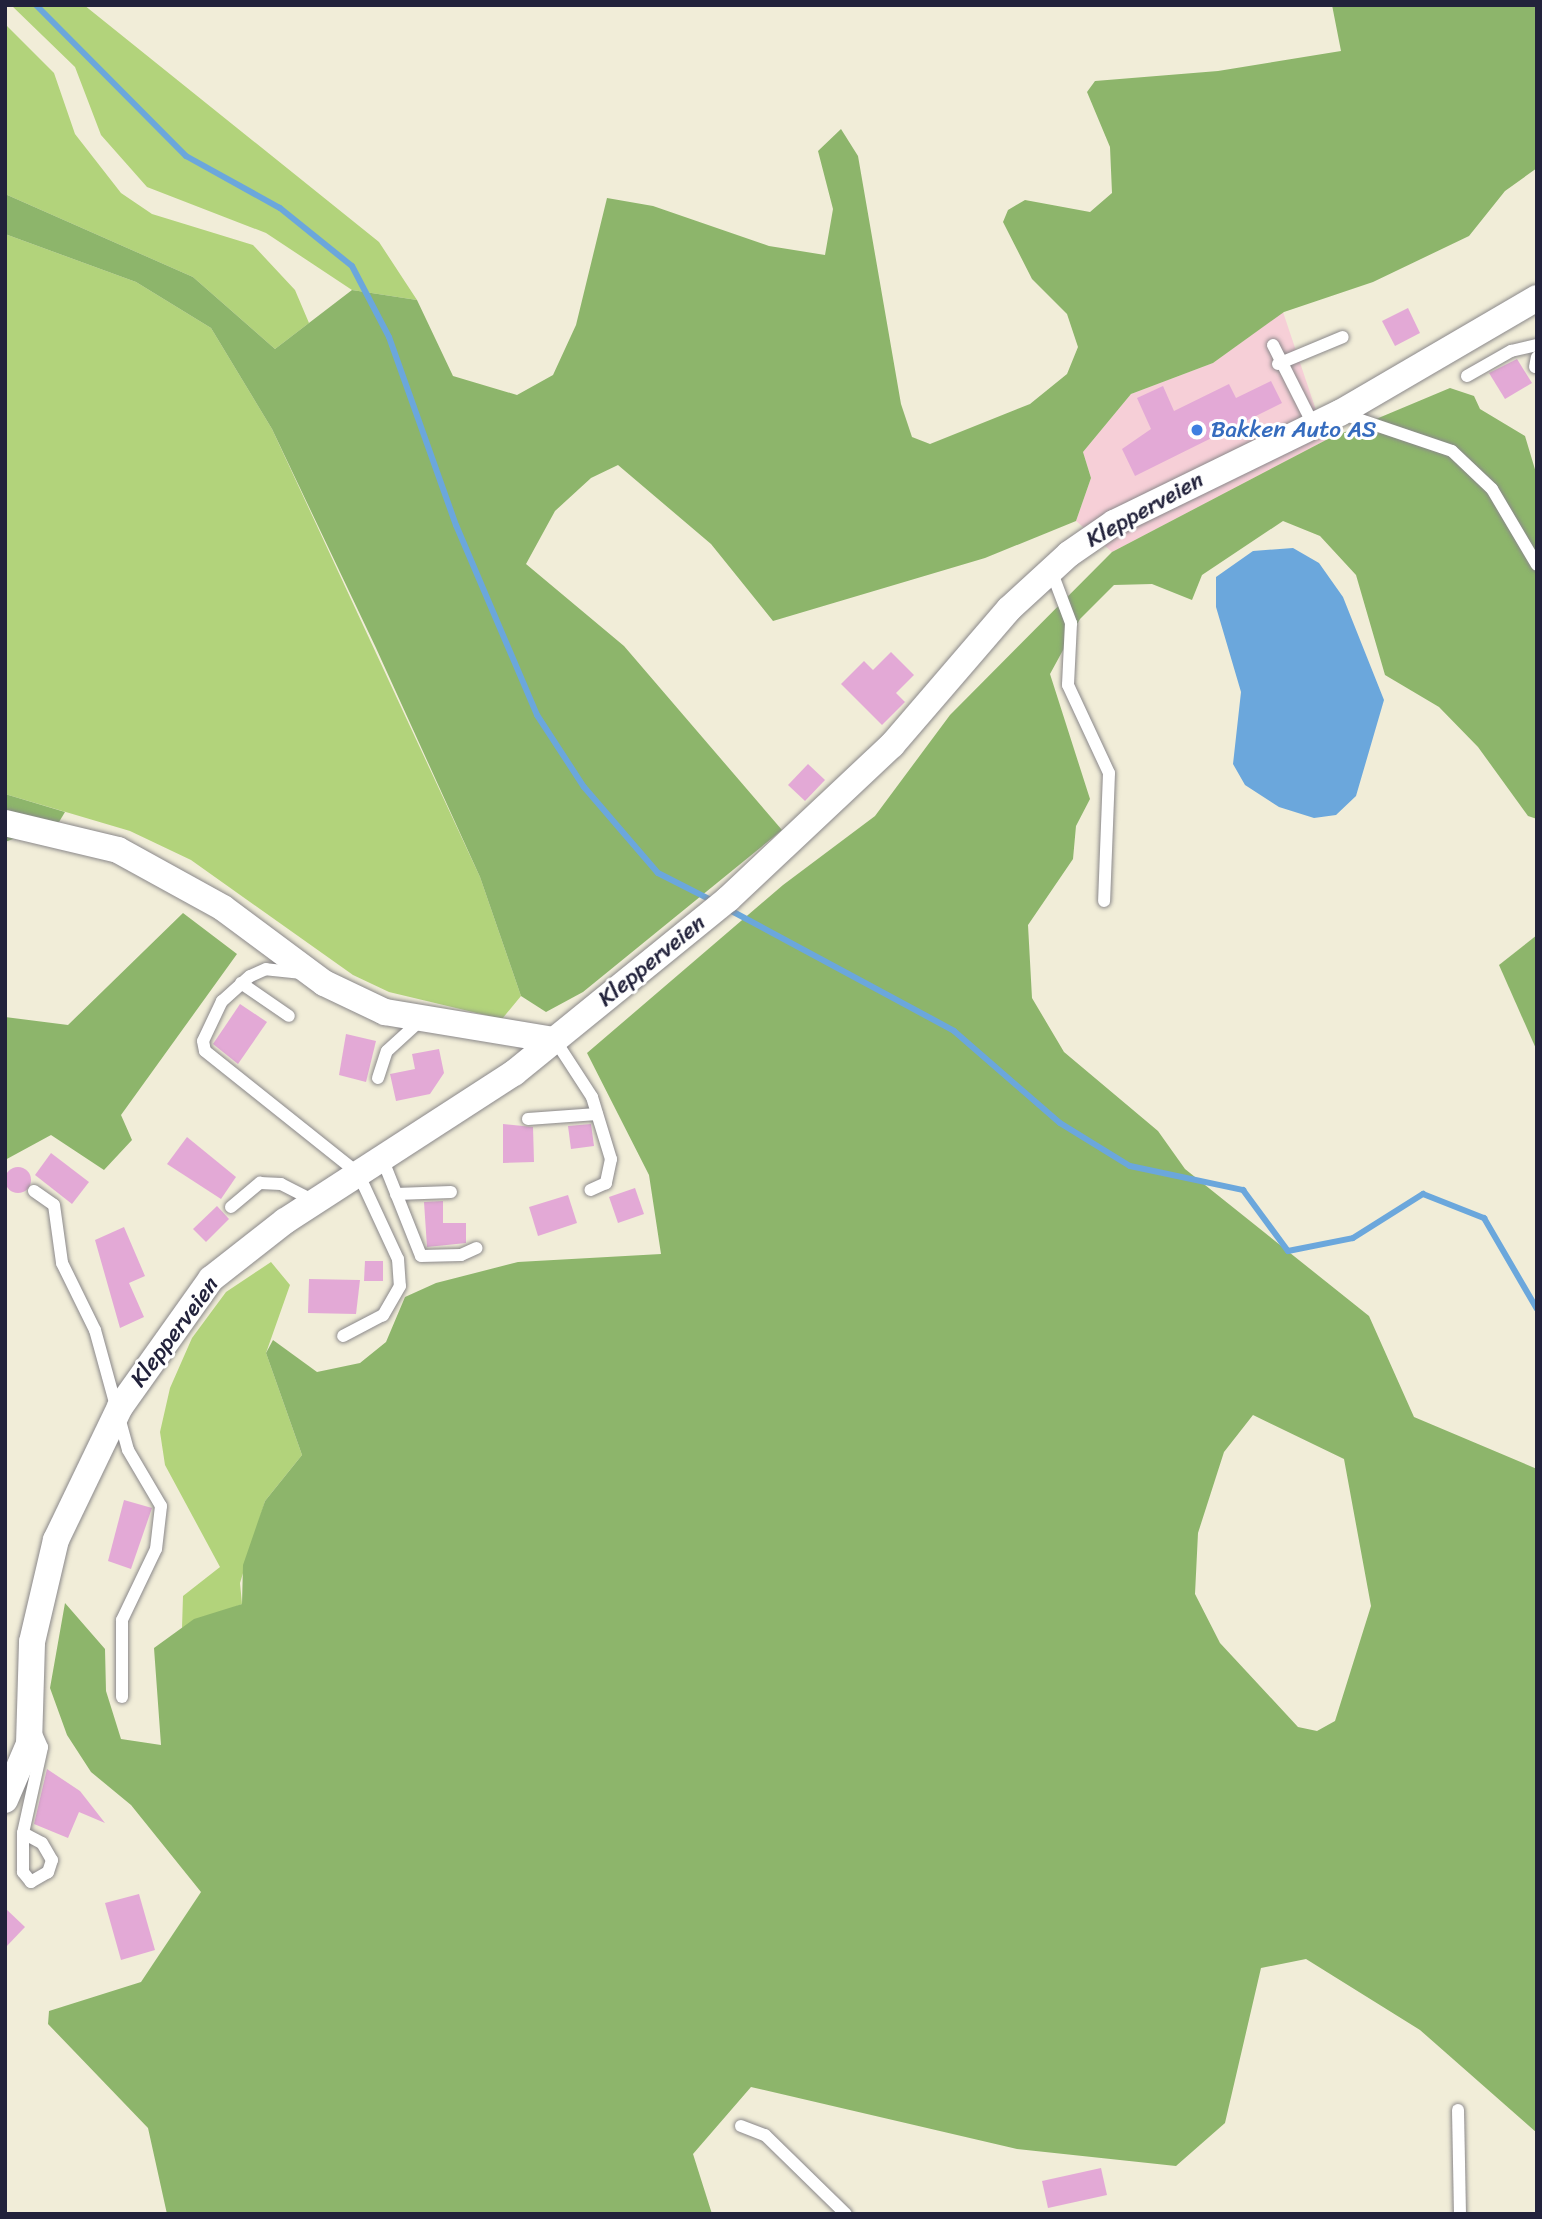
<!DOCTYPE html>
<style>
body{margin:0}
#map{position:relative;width:1542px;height:2219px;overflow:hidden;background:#f1edd8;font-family:Sriracha,sans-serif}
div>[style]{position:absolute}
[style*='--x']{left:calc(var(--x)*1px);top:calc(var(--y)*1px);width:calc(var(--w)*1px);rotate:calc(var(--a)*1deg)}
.built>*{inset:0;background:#f6cfd7}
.green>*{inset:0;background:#b2d37b}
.forest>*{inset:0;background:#8db56b}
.water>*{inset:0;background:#6ba7dc}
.stream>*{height:6px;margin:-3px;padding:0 3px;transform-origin:3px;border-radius:3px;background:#6ba7dc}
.building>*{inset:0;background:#e3a9d6}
.round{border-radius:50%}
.roads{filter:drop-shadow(0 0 2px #8a888a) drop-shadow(0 0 2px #8a888a)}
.lane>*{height:12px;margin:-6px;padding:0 6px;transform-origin:6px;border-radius:6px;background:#fff}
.street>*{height:26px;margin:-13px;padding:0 13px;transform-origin:13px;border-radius:13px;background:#fff}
.dots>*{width:19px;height:19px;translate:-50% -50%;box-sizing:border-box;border:4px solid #fff;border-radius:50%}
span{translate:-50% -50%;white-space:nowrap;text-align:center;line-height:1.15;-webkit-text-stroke:6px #fff;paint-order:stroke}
.shop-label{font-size:23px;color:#366cbe}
.left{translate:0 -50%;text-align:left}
.street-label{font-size:23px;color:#22223b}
.frame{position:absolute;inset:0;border:7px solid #22223b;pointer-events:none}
</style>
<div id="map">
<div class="built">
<i style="clip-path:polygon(1283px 312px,1326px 440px,1112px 552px,1076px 521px,1091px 478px,1083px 452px,1131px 394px,1213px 363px)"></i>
</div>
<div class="green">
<i style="clip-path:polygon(11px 5px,84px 5px,379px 242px,417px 300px,352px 290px,266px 233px,147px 187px,101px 135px,75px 67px)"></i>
<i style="clip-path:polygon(5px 24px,54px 73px,75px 134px,121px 193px,152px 214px,253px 245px,295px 290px,309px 323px,275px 349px,193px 277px,5px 194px)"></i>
<i style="clip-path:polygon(5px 234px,136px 282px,211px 328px,272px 429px,480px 877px,521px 996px,502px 1019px,389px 992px,353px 975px,191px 860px,130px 831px,5px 794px)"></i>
<i style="clip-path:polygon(271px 1262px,290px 1285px,266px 1353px,302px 1455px,265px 1501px,240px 1583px,242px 1604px,182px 1628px,183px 1596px,220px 1567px,165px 1465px,160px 1432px,170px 1388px,192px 1338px,226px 1292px)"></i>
</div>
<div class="forest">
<i style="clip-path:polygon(1332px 5px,1537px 5px,1537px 168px,1505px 191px,1469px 236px,1373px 282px,1284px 312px,1213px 363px,1131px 394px,1083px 452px,1091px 478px,1076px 521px,985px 558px,773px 621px,711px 544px,618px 465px,591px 478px,555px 511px,526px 564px,624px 646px,782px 830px,583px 992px,546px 1012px,521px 996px,480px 877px,376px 648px,272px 429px,211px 328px,136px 282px,5px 234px,5px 194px,193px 277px,275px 349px,352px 290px,417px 300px,453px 376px,517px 395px,553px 375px,576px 325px,607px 198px,653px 206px,769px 246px,825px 255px,833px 209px,818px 151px,841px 129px,858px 156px,901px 404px,912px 437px,930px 444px,1030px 404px,1067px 374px,1078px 347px,1067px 314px,1032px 279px,1003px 222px,1008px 210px,1025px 200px,1090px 212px,1112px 193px,1110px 147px,1087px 92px,1095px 81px,1218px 71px,1341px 51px)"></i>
<i style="clip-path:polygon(evenodd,1450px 388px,1474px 396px,1480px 409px,1525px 436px,1537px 476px,1537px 819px,1528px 816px,1478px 747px,1439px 707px,1385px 675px,1356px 575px,1320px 536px,1283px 521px,1202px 575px,1192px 600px,1152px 584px,1114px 585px,1080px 619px,1050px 674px,1090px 799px,1076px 826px,1073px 859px,1028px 925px,1032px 998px,1064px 1052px,1158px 1131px,1185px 1169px,1369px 1316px,1414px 1417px,1537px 1469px,1537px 2133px,1420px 2030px,1306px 1959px,1261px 1968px,1225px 2123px,1176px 2166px,1017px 2149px,751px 2087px,693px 2154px,712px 2214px,167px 2214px,148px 2128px,48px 2024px,49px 2011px,141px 1982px,201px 1892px,131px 1805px,91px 1772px,67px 1735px,50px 1688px,65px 1603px,105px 1649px,106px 1691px,121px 1739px,161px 1745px,154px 1648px,194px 1619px,242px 1604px,243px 1565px,265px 1501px,302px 1455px,266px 1353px,273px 1340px,317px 1372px,360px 1363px,386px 1342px,405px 1297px,436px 1283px,518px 1262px,661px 1254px,649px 1175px,587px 1053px,783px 885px,875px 816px,950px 715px,1112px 552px,1326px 440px,1450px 388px,1253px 1415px,1344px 1459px,1371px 1606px,1335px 1721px,1317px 1731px,1298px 1727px,1220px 1643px,1195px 1594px,1198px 1533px,1224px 1452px,1253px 1415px)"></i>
<i style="clip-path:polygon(5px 794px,65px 812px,59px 822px,5px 842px)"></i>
<i style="clip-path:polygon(183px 913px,237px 954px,121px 1115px,132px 1140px,104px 1170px,51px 1135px,5px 1160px,5px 1017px,68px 1025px)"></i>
<i style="clip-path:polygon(1537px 935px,1537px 1051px,1499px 965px)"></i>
</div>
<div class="water">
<i style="clip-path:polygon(1293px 548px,1319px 563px,1343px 597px,1384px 700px,1356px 796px,1336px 815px,1314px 818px,1279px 807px,1245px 785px,1233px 764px,1241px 692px,1216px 607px,1216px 577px,1253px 551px)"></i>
</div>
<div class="stream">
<i style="--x:36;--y:5;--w:213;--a:45.2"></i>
<i style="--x:186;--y:156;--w:107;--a:29"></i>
<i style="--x:280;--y:208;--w:92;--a:38.9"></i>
<i style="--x:352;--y:266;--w:80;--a:62.5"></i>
<i style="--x:389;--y:337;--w:200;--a:70.4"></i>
<i style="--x:456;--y:525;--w:207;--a:66.9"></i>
<i style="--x:537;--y:715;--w:86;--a:56.9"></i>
<i style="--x:584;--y:787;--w:113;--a:49.3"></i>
<i style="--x:658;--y:873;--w:62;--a:27"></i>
<i style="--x:726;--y:908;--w:259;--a:28.3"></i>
<i style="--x:954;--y:1031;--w:140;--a:41"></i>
<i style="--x:1060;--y:1123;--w:82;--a:31.6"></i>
<i style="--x:1130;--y:1166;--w:116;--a:12"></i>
<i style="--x:1243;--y:1190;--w:76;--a:53.6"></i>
<i style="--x:1288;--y:1251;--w:66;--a:-11.3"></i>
<i style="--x:1353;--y:1238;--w:83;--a:-32.2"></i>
<i style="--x:1423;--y:1194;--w:66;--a:21.5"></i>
<i style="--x:1484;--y:1218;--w:105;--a:59.8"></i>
</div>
<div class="building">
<i style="clip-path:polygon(1408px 308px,1420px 333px,1395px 346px,1382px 321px)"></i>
<i style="clip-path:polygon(1517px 359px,1532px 383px,1505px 399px,1489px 373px)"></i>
<i style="clip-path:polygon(1271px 381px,1282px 403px,1135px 476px,1122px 449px,1151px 429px,1137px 398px,1163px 386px,1174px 411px,1229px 384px,1236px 398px)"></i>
<i style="clip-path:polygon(891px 652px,914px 675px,896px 693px,905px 702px,882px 725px,841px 684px,864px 661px,873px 670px)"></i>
<i style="clip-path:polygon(808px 764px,825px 780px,805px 801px,788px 785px)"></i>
<i style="clip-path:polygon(240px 1004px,267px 1022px,238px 1064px,213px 1044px)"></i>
<i style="clip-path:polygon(346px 1034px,376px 1041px,366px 1082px,339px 1075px)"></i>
<i style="clip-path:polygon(439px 1049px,444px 1073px,430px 1094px,396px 1101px,390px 1074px,415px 1069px,412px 1054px)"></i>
<i style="clip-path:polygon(503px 1124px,533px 1127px,534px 1162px,503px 1163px)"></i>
<i style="clip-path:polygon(591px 1124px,594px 1146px,571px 1149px,568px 1126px)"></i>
<i style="clip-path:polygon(187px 1137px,236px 1177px,221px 1199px,167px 1164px)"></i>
<i style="clip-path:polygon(51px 1153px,89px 1182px,72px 1204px,35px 1175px)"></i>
<i class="round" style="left:5px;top:1167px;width:26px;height:26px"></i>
<i style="clip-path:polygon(635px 1188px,644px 1214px,618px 1223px,609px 1197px)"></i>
<i style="clip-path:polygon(568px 1195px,577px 1223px,538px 1236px,529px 1207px)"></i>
<i style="clip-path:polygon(443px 1201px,443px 1223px,466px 1223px,466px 1243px,427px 1247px,424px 1202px)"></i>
<i style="clip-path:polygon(217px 1206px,229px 1219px,206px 1242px,193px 1229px)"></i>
<i style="clip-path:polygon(124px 1227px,145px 1276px,129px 1283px,144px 1317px,120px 1328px,95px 1240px)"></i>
<i style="clip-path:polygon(365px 1261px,383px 1261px,383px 1281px,364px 1281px)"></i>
<i style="clip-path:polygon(309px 1279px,360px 1280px,356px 1314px,308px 1313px)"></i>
<i style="clip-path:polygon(124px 1500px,152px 1508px,131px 1569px,108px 1561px)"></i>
<i style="clip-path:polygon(47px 1769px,80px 1791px,105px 1823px,79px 1812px,68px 1838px,34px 1824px)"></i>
<i style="clip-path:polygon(139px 1894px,155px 1950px,121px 1960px,105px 1903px)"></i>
<i style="clip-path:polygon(5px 1908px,25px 1927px,5px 1948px)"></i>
<i style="clip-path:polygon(1101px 2168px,1107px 2195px,1048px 2208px,1042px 2181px)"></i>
</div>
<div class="roads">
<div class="lane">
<i style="--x:1273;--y:345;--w:91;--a:63.2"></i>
<i style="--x:1278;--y:364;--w:70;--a:-22.6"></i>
<i style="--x:1535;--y:367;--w:10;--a:-79"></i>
<i style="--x:1467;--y:376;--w:51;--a:-29.6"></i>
<i style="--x:1511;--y:351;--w:27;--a:-13"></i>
<i style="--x:1340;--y:413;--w:118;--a:18.7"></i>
<i style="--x:1452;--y:451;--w:55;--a:43.5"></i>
<i style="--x:1492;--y:489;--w:88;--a:59.4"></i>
<i style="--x:1051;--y:570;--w:57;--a:69.3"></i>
<i style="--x:1071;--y:623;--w:62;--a:92.8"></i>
<i style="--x:1068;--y:685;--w:97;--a:65"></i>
<i style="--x:1109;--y:773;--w:128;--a:92.2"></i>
<i style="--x:302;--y:973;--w:36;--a:-174"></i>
<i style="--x:266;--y:969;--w:17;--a:156"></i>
<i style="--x:250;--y:976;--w:38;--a:138"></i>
<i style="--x:222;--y:1001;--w:44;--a:115.4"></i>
<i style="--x:203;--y:1041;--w:10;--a:79"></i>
<i style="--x:205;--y:1051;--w:196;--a:38.6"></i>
<i style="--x:358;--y:1173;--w:95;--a:65.1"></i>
<i style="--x:398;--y:1259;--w:27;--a:86"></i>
<i style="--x:400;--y:1286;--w:34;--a:120"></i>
<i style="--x:383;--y:1315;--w:45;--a:152.3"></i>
<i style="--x:241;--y:983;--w:58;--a:34.5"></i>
<i style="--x:555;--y:1040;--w:68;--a:57"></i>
<i style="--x:592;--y:1097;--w:65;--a:73"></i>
<i style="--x:611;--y:1159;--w:25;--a:102"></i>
<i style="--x:606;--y:1183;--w:17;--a:156"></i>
<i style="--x:378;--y:1078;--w:28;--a:-72"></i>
<i style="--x:387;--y:1051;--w:47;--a:-42.4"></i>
<i style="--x:528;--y:1119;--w:69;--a:-4.1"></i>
<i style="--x:382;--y:1158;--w:105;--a:68.3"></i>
<i style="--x:421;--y:1256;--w:40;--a:-1.4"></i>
<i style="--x:461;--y:1255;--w:17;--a:-24"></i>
<i style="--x:34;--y:1191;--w:24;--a:35"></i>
<i style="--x:54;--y:1205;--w:59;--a:82.1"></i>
<i style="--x:62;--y:1263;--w:75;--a:63.8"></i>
<i style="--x:95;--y:1330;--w:124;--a:74.6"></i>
<i style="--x:128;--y:1450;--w:65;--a:59.5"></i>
<i style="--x:161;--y:1506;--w:43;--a:96.6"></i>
<i style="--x:156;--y:1549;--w:79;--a:115.6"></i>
<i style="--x:122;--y:1620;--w:77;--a:90"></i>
<i style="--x:396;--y:1194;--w:55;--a:-2.1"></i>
<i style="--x:231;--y:1207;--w:38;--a:-40"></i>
<i style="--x:260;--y:1183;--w:21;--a:3"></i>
<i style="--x:281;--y:1184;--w:38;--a:27"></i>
<i style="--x:23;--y:1833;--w:21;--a:28"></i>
<i style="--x:42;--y:1843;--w:20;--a:60"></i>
<i style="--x:52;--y:1860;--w:13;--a:108"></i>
<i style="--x:48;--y:1872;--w:20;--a:150"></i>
<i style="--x:31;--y:1882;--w:13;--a:-129"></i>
<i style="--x:23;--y:1872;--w:39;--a:-90"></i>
<i style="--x:23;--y:1833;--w:88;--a:-77.5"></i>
<i style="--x:42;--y:1747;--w:17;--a:-114"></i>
<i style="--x:1458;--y:2110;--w:104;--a:88.9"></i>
<i style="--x:741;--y:2126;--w:26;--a:21"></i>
<i style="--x:765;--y:2135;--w:113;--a:44.3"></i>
</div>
<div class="street">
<i style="--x:5;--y:823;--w:116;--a:13.4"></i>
<i style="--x:118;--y:850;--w:120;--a:28.9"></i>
<i style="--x:223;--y:908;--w:126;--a:36.6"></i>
<i style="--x:324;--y:983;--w:68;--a:25.4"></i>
<i style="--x:385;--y:1012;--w:172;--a:9.4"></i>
<i style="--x:5;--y:1800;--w:61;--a:-66.8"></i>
<i style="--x:29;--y:1744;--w:102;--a:-88.3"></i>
<i style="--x:32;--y:1642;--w:105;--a:-76.8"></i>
<i style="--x:56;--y:1540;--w:148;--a:-64.3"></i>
<i style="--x:120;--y:1407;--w:157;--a:-54.6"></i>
<i style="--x:211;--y:1279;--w:94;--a:-38.1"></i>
<i style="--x:285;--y:1221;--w:273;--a:-32.9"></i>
<i style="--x:514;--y:1073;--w:276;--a:-39.1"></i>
<i style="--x:728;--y:899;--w:225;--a:-43.2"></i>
<i style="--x:892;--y:745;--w:179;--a:-49.3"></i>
<i style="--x:1009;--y:609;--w:81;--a:-42.5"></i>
<i style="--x:1069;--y:554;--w:55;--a:-34.6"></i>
<i style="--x:1114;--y:523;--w:251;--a:-26"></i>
<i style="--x:1340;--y:413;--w:228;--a:-30.3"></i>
</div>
</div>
<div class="dots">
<i style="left:1197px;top:430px;background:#3f7fe0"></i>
</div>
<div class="shop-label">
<span class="left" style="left:1211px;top:430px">Bakken Auto AS</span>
</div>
<div class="street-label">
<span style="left:1145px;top:510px;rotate:-29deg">Klepperveien</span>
<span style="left:652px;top:961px;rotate:-39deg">Klepperveien</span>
<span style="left:175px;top:1332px;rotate:-53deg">Klepperveien</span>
</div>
<div class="frame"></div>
</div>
